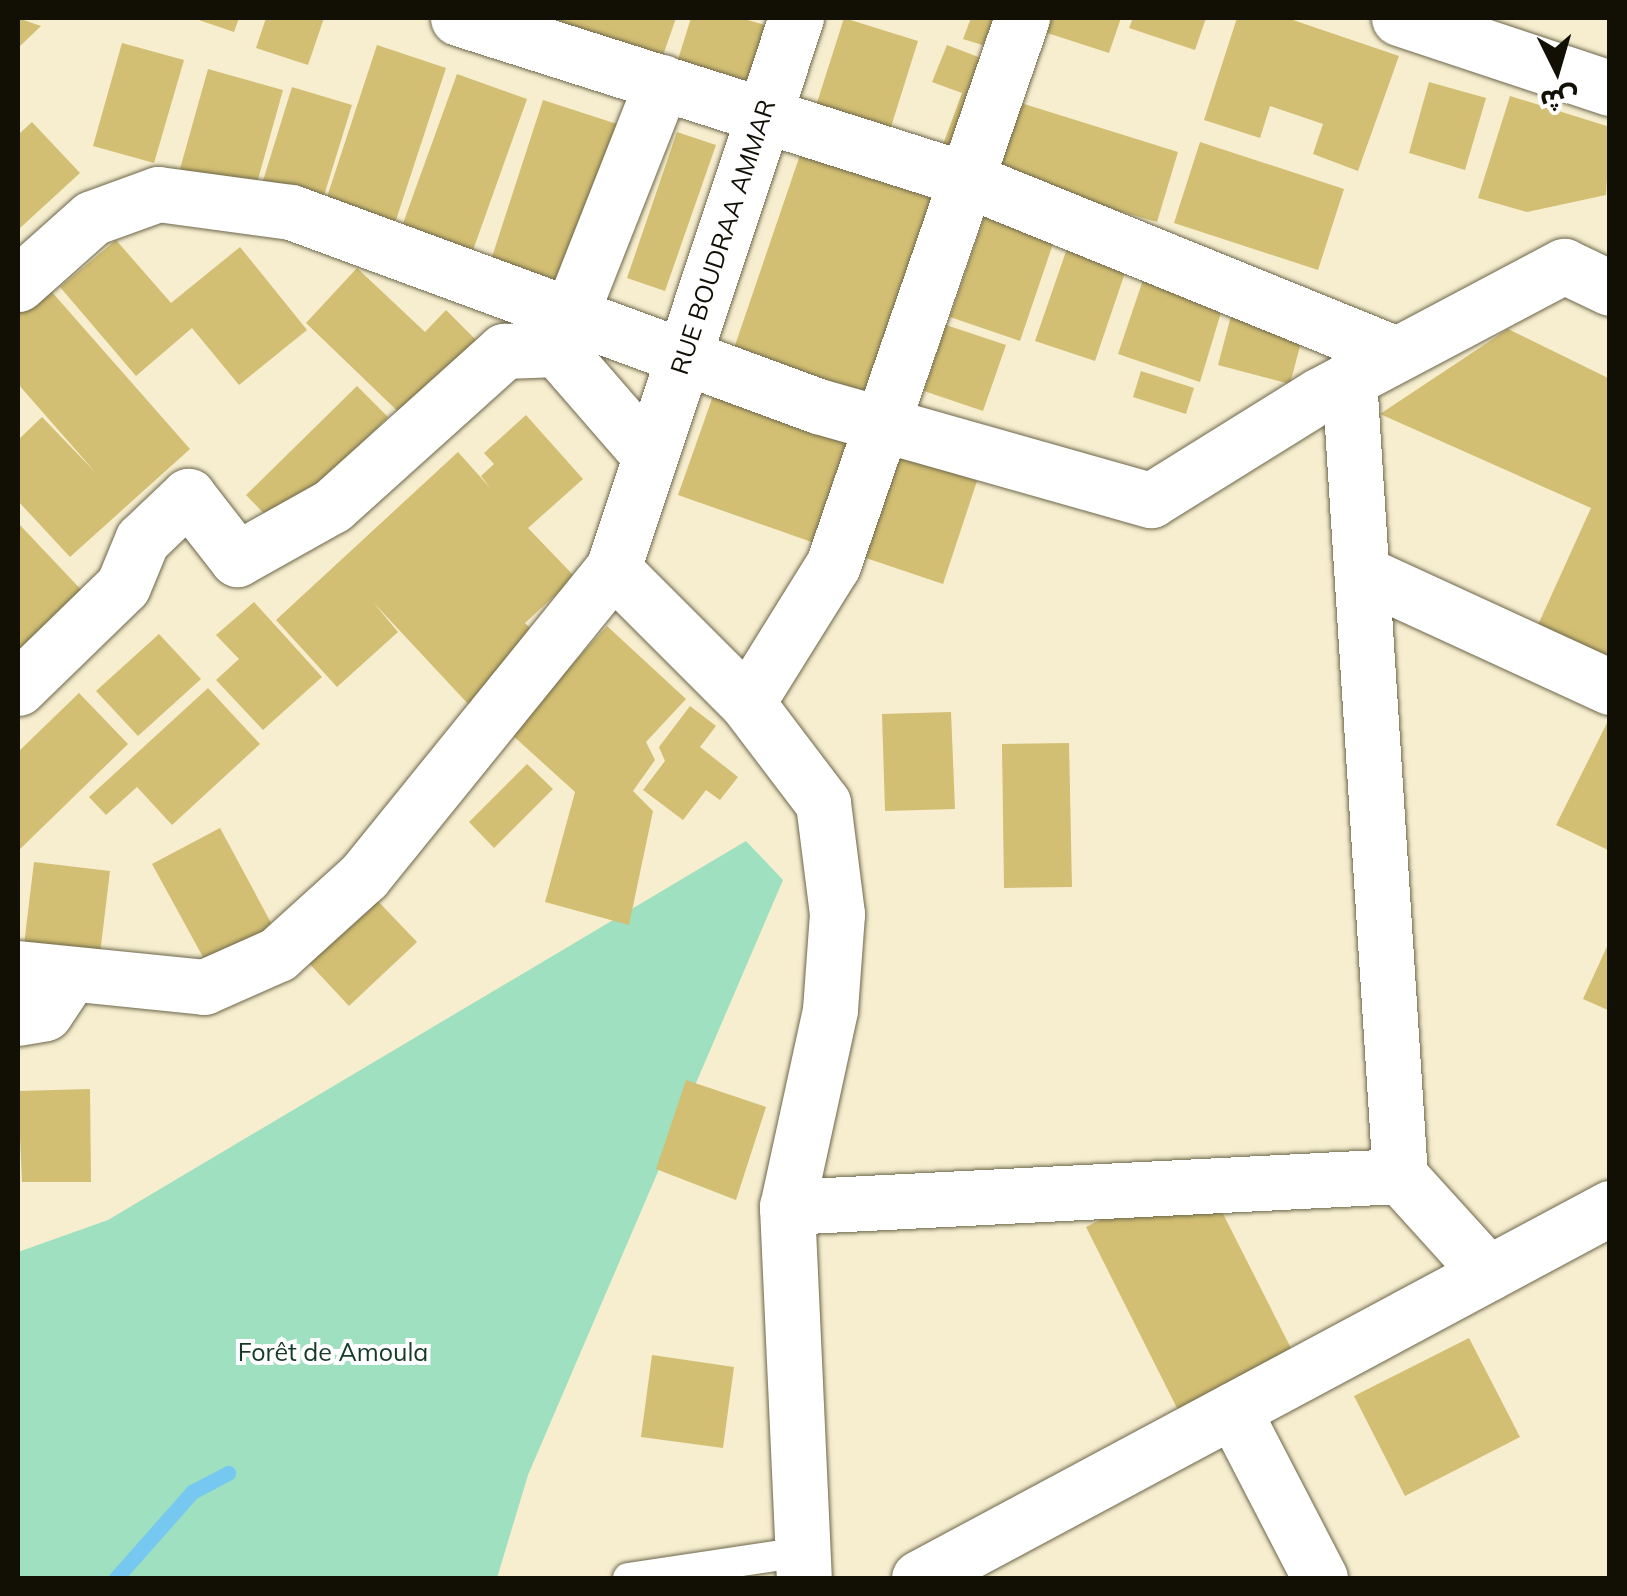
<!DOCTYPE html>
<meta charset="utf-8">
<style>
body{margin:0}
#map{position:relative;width:1627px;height:1596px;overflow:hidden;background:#f6eecf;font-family:Mulish,"Noto Sans Arabic",sans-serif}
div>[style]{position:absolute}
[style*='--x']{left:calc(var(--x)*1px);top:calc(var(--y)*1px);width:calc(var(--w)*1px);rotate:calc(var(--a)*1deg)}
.green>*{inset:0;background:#9ee0bf}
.stream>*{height:15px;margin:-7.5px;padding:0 7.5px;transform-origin:7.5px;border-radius:7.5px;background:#77c8f0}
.building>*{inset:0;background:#d2bf73}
.roads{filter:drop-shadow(0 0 2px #6d664b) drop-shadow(0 0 2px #6d664b)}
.lane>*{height:30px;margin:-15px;padding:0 15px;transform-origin:15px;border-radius:15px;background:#fff}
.street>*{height:55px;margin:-27.5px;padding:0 27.5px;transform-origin:27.5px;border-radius:27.5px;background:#fff}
span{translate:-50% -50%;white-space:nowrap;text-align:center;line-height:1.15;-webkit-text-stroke:8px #fff;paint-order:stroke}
.street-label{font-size:25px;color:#120f05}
.park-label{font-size:25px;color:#163a2a}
.frame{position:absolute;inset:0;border:20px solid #120f05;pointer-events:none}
.north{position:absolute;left:1507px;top:20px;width:100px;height:100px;-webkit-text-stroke:8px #fff;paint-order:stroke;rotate:175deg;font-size:28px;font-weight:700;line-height:40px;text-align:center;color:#120f05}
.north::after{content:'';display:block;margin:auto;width:35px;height:45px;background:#120f05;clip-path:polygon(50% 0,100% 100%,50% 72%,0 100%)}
</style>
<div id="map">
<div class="green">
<i style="clip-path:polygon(746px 841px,783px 880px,528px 1475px,497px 1578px,18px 1578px,18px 1252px,108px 1220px)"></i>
</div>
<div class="stream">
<i style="--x:116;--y:1578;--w:115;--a:-48.5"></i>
<i style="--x:192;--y:1492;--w:41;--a:-27.8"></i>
</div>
<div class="building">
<i style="clip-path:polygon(18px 18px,41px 26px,18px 48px)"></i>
<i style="clip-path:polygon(193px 18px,239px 18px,234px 32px)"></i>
<i style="clip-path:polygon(266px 18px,324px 18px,308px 65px,256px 48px)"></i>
<i style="clip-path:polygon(525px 18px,676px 18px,660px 64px)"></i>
<i style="clip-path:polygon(691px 18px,741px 18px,775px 28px,754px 94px,675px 69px)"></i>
<i style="clip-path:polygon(844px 18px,918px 41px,890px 130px,816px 106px)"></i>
<i style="clip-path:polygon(971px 18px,1005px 18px,995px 49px,963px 39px)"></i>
<i style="clip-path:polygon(1042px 18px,1121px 18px,1109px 53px,1038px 30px)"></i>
<i style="clip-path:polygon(1133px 18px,1206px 18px,1195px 50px,1129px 28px)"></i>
<i style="clip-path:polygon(1237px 18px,1287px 18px,1399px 56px,1358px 171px,1313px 154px,1323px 124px,1270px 106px,1260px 138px,1204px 120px)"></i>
<i style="clip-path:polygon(122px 43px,184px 60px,154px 163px,93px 146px)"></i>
<i style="clip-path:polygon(377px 45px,446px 68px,394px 226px,325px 203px)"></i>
<i style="clip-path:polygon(947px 45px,994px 63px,958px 157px,941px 150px,962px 93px,932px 82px)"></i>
<i style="clip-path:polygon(208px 69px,283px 90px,255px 190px,180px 169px)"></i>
<i style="clip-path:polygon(457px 74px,527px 99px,472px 253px,401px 229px)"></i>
<i style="clip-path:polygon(1429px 82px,1486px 98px,1465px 170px,1409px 153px)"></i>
<i style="clip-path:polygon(292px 87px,352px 105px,322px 202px,262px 184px)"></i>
<i style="clip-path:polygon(1510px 96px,1610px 127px,1606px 195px,1527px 212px,1478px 198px)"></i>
<i style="clip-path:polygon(543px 100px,617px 124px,566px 283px,491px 260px)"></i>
<i style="clip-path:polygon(1021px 103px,1178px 152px,1157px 222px,997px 176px)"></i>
<i style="clip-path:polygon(32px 122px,80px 173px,20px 228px,18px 135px)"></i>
<i style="clip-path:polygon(677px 132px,716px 145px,665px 291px,627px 278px)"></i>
<i style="clip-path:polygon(1200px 142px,1344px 189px,1318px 270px,1174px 223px)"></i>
<i style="clip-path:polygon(800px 155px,944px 202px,875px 408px,730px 360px)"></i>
<i style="clip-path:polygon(986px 212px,1056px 235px,1020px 341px,950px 317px)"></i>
<i style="clip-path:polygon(1071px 237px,1130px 258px,1095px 361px,1035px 341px)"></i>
<i style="clip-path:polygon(116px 240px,171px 303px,240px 247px,307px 330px,239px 385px,192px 328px,136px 376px,60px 287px)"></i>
<i style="clip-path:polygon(357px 268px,425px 332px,446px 310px,486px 350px,412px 425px,306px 323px)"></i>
<i style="clip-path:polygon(1147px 268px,1226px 296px,1200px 382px,1118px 354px)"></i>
<i style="clip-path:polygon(44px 283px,190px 449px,70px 557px,18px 501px,18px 440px,42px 417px,96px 473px,18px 384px,18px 306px)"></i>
<i style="clip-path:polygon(1232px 312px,1304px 331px,1290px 384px,1218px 365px)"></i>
<i style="clip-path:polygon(946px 325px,1006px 345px,983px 411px,924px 391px)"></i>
<i style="clip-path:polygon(1508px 329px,1610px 379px,1610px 660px,1537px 627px,1591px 508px,1380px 414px)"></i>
<i style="clip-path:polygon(1141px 371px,1194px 388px,1186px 414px,1133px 397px)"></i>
<i style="clip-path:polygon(357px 386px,388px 417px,277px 527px,246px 495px)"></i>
<i style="clip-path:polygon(713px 396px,872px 452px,837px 551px,678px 495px)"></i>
<i style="clip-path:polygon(526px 415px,583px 479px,528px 528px,575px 577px,525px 623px,541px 640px,470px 706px,373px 602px,398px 632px,337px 687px,276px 620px,458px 452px,491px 489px,481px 476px,494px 464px,484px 453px)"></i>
<i style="clip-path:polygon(892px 453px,977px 481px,943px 584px,857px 555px)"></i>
<i style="clip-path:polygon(18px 523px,89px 598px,18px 664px)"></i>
<i style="clip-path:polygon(254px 602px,322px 677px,263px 730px,216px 680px,239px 659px,216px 635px)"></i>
<i style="clip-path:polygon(607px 626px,686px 699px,646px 742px,655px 760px,633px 791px,653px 811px,629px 925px,545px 902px,575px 792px,510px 733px)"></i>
<i style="clip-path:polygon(159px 634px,201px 679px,138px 736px,96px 691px)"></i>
<i style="clip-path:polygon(208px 688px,260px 744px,172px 825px,137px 787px,106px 815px,89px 797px)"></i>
<i style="clip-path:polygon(79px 693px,128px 744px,18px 851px,18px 752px)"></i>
<i style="clip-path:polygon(690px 706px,716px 726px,700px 747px,738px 777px,720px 800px,706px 790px,683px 820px,643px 790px,665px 761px,659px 747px)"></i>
<i style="clip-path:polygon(951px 712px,955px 809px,885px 811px,882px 714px)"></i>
<i style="clip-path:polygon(1610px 717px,1610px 851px,1556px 825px)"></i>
<i style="clip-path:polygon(1069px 743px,1072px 887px,1004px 888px,1002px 744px)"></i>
<i style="clip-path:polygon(527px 764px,553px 789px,494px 848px,469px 822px)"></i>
<i style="clip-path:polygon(220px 828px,276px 932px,209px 968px,152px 864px)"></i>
<i style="clip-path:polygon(34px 862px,110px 871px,99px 962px,23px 953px)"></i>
<i style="clip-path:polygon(374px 897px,417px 942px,349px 1006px,306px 960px)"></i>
<i style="clip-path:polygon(1610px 940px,1610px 1011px,1583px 999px)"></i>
<i style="clip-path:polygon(686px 1080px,766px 1107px,736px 1200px,656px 1169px)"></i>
<i style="clip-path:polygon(90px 1089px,91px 1182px,22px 1182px,18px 1091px)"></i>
<i style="clip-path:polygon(1157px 1191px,1170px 1216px,1213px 1194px,1296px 1358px,1181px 1416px,1086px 1227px)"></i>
<i style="clip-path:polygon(1469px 1338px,1520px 1437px,1405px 1496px,1354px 1396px)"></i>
<i style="clip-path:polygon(652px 1355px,734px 1367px,723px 1448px,641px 1437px)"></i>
</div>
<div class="roads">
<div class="lane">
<i style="--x:628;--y:1578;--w:177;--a:-8.5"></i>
</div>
<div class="street">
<i style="--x:458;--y:18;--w:535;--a:17.62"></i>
<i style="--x:968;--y:180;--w:461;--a:22.1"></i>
<i style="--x:1399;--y:18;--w:222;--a:18.4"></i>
<i style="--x:18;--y:284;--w:99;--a:-41.7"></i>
<i style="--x:92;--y:218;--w:70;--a:-20"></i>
<i style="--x:158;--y:194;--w:134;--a:7.7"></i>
<i style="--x:291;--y:212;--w:562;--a:20.21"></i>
<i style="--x:818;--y:406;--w:346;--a:15.8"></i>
<i style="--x:1151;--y:500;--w:199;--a:-31.9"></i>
<i style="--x:1320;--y:395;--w:276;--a:-27.9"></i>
<i style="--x:1564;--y:266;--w:51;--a:25.6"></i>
<i style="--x:557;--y:349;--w:287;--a:-68.5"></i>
<i style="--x:557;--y:349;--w:142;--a:49"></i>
<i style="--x:1349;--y:379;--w:799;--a:86.34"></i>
<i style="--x:1400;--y:1176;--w:131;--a:47.8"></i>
<i style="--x:613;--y:569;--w:190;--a:45"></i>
<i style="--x:747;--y:703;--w:126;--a:52.8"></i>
<i style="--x:823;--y:803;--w:112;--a:82.8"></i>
<i style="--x:837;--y:914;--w:96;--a:94.2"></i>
<i style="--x:830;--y:1010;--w:202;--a:102.3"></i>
<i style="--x:787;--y:1207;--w:371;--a:87.4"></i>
<i style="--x:1362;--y:573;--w:273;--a:24.7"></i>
<i style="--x:18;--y:688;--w:146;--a:-44.2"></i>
<i style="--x:123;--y:586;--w:50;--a:-67.6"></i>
<i style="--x:142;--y:540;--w:64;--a:-43.7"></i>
<i style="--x:188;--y:496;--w:80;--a:52.1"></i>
<i style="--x:237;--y:559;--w:109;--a:-29.2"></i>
<i style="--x:332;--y:506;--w:232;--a:-42"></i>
<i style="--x:504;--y:351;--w:53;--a:-2.2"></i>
<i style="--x:747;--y:703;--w:163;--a:-58.1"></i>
<i style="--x:833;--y:565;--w:579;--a:-70.94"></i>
<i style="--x:18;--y:968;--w:187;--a:5.8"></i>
<i style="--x:204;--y:987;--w:81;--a:-24"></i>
<i style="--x:278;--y:954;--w:116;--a:-42.2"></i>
<i style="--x:364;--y:876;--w:395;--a:-51"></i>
<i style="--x:613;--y:569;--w:581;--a:-71.63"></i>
<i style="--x:18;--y:1018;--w:27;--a:-10"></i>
<i style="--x:45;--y:1013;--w:43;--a:-56.3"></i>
<i style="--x:787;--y:1207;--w:614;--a:-2.9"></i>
<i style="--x:1233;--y:1410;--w:189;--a:62.6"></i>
<i style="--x:919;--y:1578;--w:784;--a:-28.17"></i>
</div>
</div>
<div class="street-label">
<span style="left:723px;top:237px;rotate:-72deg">RUE BOUDRAA AMMAR</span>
</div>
<div class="park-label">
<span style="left:333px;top:1352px">Forêt de Amoula</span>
</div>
<div class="frame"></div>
<div class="north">ش</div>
</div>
